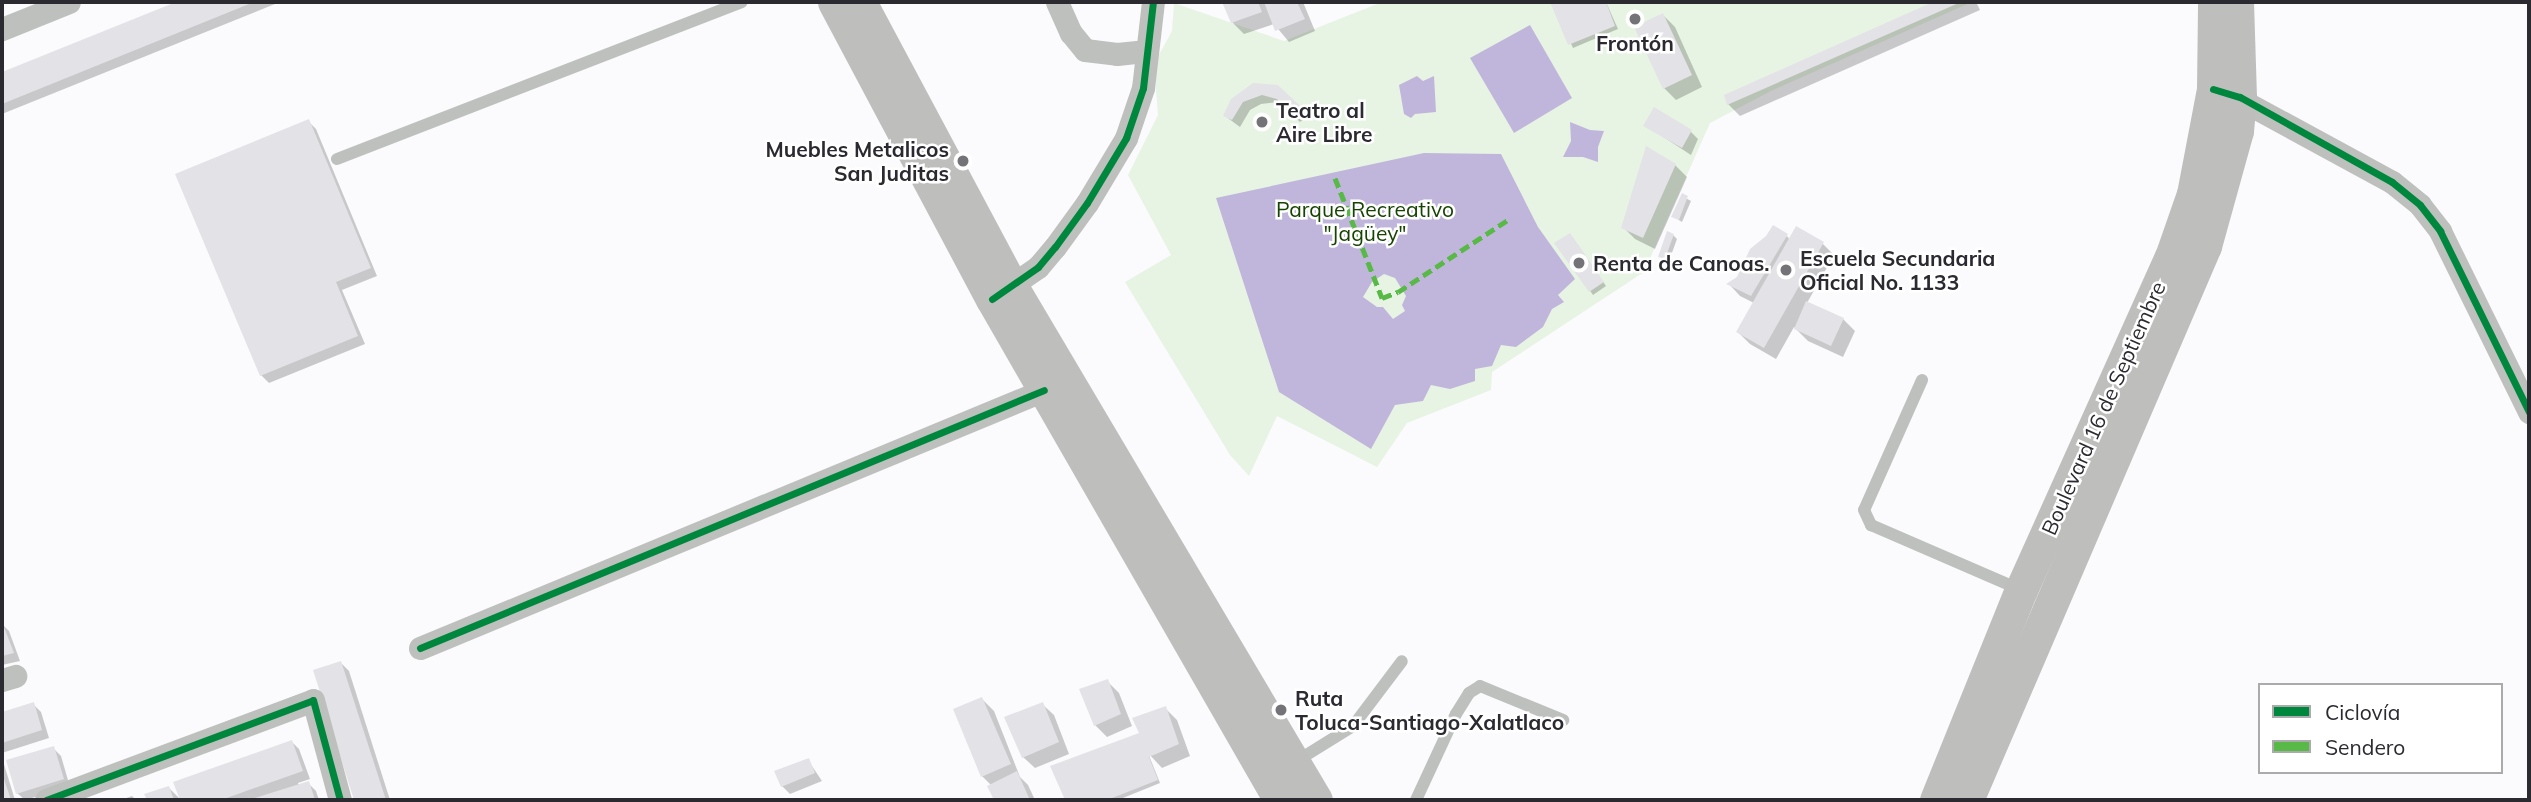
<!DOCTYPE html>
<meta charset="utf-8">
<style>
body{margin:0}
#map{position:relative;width:2531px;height:802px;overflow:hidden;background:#fbfbfd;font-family:Mulish,sans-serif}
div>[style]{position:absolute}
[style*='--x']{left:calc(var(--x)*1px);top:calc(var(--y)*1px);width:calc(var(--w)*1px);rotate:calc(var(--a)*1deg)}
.green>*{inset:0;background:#e7f4e3}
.water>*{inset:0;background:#c0b6db}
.shadow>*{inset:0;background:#0003}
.building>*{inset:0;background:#e3e2e6}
.service>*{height:12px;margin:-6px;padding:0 6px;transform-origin:6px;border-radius:6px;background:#bec0be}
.minor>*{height:23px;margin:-11.5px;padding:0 11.5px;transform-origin:11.5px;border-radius:11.5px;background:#bec0be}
.secondary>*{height:33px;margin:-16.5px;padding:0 16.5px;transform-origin:16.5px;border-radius:16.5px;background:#bebfbd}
.quiet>*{height:5px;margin-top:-2.5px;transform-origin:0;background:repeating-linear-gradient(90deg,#58b947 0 10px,transparent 0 15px)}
.cycleway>*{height:7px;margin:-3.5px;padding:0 3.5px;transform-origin:3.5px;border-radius:3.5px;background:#00873e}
.dots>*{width:19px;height:19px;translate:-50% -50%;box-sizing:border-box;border:4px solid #fff;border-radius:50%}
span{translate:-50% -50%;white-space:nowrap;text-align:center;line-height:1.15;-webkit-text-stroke:5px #fff;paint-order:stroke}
.poi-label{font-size:21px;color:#2c2a31;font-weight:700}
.left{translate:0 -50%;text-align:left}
.right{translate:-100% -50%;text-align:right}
.park-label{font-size:21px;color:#164400}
.street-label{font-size:21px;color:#2c2a31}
.frame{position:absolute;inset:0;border:4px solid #2c2a31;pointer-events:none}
.legend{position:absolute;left:2258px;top:683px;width:245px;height:91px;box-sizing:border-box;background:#fff;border:2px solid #abaaad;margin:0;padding:9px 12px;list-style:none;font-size:21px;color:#2c2a31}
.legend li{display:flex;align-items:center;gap:14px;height:35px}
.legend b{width:35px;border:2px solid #abaaad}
</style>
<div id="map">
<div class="green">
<i style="clip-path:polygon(1382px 2px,1972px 2px,1773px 90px,1710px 123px,1644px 272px,1492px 372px,1491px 390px,1407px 423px,1377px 467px,1277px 416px,1249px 476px,1230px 455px,1125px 282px,1171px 255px,1128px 175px,1158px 115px,1154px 64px,1172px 31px,1174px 3px,1284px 41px)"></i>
</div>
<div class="water">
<i style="clip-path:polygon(1530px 25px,1572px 98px,1514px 133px,1470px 58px)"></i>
<i style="clip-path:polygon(1417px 76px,1423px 81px,1434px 76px,1436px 112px,1415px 114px,1411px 118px,1404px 114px,1399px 85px)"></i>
<i style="clip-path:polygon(1570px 122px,1590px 130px,1604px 131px,1598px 147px,1598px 162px,1583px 157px,1563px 157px,1571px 141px)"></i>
<i style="clip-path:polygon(evenodd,1424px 153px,1501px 154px,1538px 227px,1575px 279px,1558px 295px,1564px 302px,1552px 309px,1543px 327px,1516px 347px,1501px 345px,1492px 366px,1475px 369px,1475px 381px,1450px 389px,1431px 385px,1423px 401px,1395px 405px,1371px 449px,1279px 392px,1216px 198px,1424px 153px,1384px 274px,1395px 278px,1406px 296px,1402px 305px,1405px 311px,1393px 319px,1383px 307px,1377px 307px,1363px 297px,1372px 282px,1384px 274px)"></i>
</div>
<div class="shadow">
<i style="clip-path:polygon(180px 2px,280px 2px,2px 114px,2px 74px)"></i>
<i style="clip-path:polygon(1224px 2px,1303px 2px,1315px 31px,1289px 42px,1274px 24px,1244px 34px,1232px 22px)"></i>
<i style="clip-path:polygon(1552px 2px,1606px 2px,1618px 29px,1573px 48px)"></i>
<i style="clip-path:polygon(1938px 2px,1976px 2px,1980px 10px,1740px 116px,1728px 104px,1726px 96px)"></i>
<i style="clip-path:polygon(1663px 15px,1675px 27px,1702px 87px,1676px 100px,1664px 88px)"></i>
<i style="clip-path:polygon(1277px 87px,1308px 116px,1300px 122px,1278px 102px,1261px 104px,1250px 110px,1240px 127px,1225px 116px,1232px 101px)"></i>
<i style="clip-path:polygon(308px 121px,316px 129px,377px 276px,342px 290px,365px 344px,269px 383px,261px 375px)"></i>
<i style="clip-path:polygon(1645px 125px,1691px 132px,1698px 139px,1691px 155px)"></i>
<i style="clip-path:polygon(1675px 165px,1687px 177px,1655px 249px,1635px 239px,1623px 227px)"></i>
<i style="clip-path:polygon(1682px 196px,1691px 201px,1682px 222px,1674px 217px)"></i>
<i style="clip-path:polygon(1673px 235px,1677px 239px,1669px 261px,1660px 256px)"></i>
<i style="clip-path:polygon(1787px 236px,1790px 240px,1822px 243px,1834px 255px,1807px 303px,1843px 319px,1855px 331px,1843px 357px,1808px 341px,1794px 327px,1776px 359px,1750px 344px,1738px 332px,1754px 303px,1740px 296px,1729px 284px)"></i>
<i style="clip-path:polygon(1573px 238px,1606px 286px,1593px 295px,1557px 243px)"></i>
<i style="clip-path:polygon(2px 624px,9px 631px,20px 661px,2px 665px)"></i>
<i style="clip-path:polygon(341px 663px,349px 671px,390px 800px,356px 800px,315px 671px)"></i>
<i style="clip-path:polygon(1107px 681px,1119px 693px,1132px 726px,1107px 737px,1095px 725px)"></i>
<i style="clip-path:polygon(982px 699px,994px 711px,1020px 777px,1028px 785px,1035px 800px,995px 800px,991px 785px,982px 776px)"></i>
<i style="clip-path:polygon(33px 704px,41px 712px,49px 738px,2px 753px,2px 714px)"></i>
<i style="clip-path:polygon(1042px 704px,1054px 715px,1069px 754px,1035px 768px,1023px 757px)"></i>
<i style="clip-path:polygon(1165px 708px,1177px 720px,1190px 756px,1162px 768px,1148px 753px,1160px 783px,1118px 800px,1067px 800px,1053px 767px,1144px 740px)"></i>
<i style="clip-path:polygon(292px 742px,299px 749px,310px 779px,298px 783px,299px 786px,308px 783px,316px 791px,319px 800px,182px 800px,175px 783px)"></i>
<i style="clip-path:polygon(53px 748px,61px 756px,70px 787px,25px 800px,17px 793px)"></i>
<i style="clip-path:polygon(2px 760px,3px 761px,15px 800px,2px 800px)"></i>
<i style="clip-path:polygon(808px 760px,822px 781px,790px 794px,782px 786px)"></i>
<i style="clip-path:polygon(169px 788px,181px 800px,148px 800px,147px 795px)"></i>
<i style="clip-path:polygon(132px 796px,136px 800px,121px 800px)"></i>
</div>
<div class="building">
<i style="clip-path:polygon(176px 2px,254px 2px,2px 104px,2px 72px)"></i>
<i style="clip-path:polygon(1222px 2px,1258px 2px,1262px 12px,1231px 23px)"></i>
<i style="clip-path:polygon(1264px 2px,1297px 2px,1305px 19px,1275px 31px)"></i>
<i style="clip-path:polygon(1550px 2px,1606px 2px,1615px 26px,1568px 45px)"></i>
<i style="clip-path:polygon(1933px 2px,1961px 2px,1727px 105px,1724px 95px)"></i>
<i style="clip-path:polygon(1663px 13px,1692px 75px,1663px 89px,1634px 27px)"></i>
<i style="clip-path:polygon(1253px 83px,1278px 85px,1302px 108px,1291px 115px,1277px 99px,1262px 95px,1243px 102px,1232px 120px,1223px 116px,1231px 99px)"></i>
<i style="clip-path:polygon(1654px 107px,1692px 130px,1682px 148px,1643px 126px)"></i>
<i style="clip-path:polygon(309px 119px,371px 268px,336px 282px,358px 336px,260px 376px,175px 174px)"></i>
<i style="clip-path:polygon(1646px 146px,1676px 164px,1643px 238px,1621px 228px)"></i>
<i style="clip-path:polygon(1682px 193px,1688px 196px,1679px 220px,1671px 217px)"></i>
<i style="clip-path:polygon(1773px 225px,1788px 234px,1751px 296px,1726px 284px,1737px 277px,1750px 249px,1766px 236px)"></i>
<i style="clip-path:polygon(1796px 226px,1824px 242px,1764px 348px,1736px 332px)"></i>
<i style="clip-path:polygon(1667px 231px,1674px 234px,1665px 259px,1658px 257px)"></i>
<i style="clip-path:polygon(1570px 233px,1604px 282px,1589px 292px,1554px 243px)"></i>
<i style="clip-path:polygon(1806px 301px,1844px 318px,1831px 346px,1794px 329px)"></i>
<i style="clip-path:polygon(2px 622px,14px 653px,2px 656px)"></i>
<i style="clip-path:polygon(341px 661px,386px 800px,354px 800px,313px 670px)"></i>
<i style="clip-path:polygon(1108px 679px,1121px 714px,1094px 726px,1079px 689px)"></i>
<i style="clip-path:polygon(982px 697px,1011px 764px,981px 777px,953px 709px)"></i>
<i style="clip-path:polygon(34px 702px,42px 730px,2px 743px,2px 712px)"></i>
<i style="clip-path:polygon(1043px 702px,1059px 742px,1022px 758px,1004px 717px)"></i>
<i style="clip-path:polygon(1166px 706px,1179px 744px,1149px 757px,1158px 780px,1107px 800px,1065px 800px,1050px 766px,1139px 733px,1132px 718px)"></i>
<i style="clip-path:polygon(292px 740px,303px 771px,221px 800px,180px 800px,173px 782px)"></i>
<i style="clip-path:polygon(54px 746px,64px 779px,16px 794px,6px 760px)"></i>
<i style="clip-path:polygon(809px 758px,815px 773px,781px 787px,774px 771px)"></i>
<i style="clip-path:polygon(1017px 771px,1030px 800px,994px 800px,987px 786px)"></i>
<i style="clip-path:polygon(2px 773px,11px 800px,2px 800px)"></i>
<i style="clip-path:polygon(309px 781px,315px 800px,248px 800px)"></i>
<i style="clip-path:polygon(169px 786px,174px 800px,147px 800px,144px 794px)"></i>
</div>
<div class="service">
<i style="--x:337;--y:159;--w:434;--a:-21.2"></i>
<i style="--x:1922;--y:380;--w:142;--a:114"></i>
<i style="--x:1864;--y:510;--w:17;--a:65"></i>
<i style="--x:1871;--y:525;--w:163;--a:23.4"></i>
<i style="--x:1295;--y:762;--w:68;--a:-31.8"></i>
<i style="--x:1353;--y:726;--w:81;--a:-53"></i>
<i style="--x:1416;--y:800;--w:95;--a:-65.1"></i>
<i style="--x:1456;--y:714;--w:25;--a:-58"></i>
<i style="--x:1469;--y:693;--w:13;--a:-32"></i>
<i style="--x:1480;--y:686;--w:90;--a:22.3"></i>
</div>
<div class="minor">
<i style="--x:1057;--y:2;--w:34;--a:66"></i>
<i style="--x:1071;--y:33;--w:22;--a:51"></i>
<i style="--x:1085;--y:50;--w:32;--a:7"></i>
<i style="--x:1117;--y:54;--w:30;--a:-6"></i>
<i style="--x:2;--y:29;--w:72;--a:-21.9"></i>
<i style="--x:2230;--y:94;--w:184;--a:28.5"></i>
<i style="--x:2392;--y:182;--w:36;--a:39"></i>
<i style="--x:2420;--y:205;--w:33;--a:52"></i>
<i style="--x:2440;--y:231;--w:202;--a:63.8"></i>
<i style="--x:999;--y:294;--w:47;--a:-34.7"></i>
<i style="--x:1038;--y:267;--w:26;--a:-50"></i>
<i style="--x:1055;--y:247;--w:54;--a:-54"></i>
<i style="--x:1087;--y:203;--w:76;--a:-59"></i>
<i style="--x:1126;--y:138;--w:53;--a:-71.2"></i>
<i style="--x:1143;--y:88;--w:87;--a:-83.4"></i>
<i style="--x:420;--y:648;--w:675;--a:-22.46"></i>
<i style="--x:2;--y:680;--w:14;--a:-17"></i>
<i style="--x:46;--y:800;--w:285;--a:-20.5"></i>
<i style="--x:313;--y:700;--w:104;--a:74.9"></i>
</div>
<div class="secondary">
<i style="--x:834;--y:2;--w:336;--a:62"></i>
<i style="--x:992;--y:299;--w:578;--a:60.11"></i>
<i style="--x:860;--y:2;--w:323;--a:61.9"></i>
<i style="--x:1012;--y:287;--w:596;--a:59.35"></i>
<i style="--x:1936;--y:800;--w:227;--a:-68"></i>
<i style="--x:2021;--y:590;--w:365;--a:-65.8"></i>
<i style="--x:2171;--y:257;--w:67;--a:-70.8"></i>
<i style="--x:2193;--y:194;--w:107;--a:-79.2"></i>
<i style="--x:2213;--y:89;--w:87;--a:-89.3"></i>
<i style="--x:1967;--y:800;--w:603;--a:-66.75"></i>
<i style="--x:2205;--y:246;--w:119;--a:-74.5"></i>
<i style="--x:2237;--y:131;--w:34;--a:-85"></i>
<i style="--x:2240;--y:97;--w:95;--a:-91.8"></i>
</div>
<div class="quiet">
<i style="--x:1335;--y:178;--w:129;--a:68.6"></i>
<i style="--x:1382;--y:298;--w:17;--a:-21"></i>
<i style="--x:1398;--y:292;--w:133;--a:-33.3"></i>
</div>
<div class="cycleway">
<i style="--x:2213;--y:89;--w:28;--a:17"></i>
<i style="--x:2240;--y:97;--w:174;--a:29.2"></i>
<i style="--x:2392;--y:182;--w:36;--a:39"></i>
<i style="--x:2420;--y:205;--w:33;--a:52"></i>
<i style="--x:2440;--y:231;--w:202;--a:63.8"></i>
<i style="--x:992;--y:299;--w:56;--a:-34.8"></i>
<i style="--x:1038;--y:267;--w:26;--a:-50"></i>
<i style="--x:1055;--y:247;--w:54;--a:-54"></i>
<i style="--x:1087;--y:203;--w:76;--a:-59"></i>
<i style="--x:1126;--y:138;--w:53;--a:-71.2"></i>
<i style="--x:1143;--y:88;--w:87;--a:-83.4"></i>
<i style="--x:420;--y:648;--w:675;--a:-22.46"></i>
<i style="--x:46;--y:800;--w:285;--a:-20.5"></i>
<i style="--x:313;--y:700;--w:104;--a:74.9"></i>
</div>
<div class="dots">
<i style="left:1635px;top:19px;background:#747378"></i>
<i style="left:1262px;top:122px;background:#747378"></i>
<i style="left:963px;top:161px;background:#747378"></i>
<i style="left:1579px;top:263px;background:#747378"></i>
<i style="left:1786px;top:270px;background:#747378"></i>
<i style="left:1281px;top:710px;background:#747378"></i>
</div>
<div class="poi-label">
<span style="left:1635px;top:43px">Frontón</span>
<span class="left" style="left:1276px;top:122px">Teatro al<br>Aire Libre</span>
<span class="right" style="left:949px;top:161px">Muebles Metalicos<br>San Juditas</span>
<span class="left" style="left:1800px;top:270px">Escuela Secundaria<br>Oficial No. 1133</span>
<span class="left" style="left:1593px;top:263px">Renta de Canoas.</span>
<span class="left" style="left:1295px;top:710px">Ruta<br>Toluca-Santiago-Xalatlaco</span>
</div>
<div class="park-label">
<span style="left:1365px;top:221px">Parque Recreativo<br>"Jagüey"</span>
</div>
<div class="street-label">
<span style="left:2103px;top:408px;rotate:-66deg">Boulevard 16 de Septiembre</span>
</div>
<div class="frame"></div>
<ul class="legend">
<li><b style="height:9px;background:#00873e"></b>Ciclovía</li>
<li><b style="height:9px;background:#58b947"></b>Sendero</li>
</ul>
</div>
